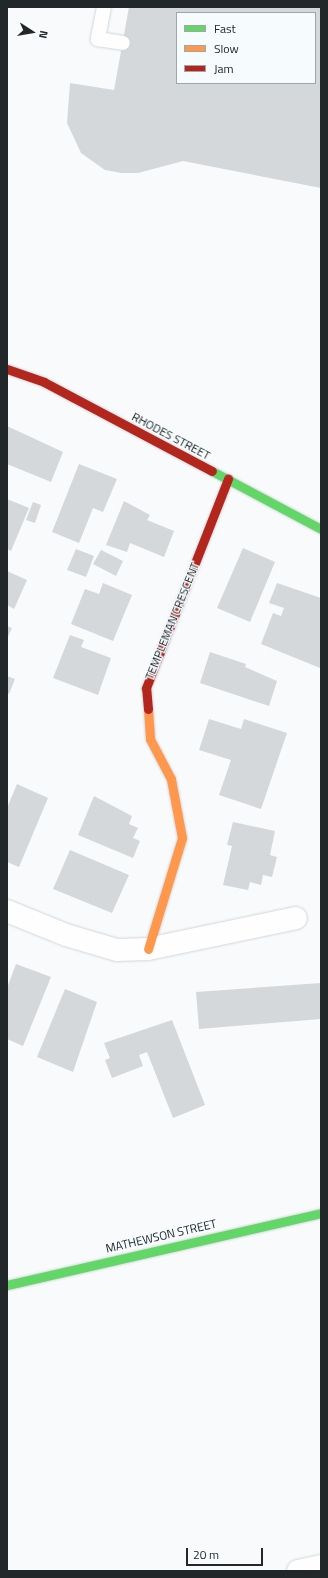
<!DOCTYPE html>
<style>
body{margin:0}
#map{position:relative;width:328px;height:1578px;overflow:hidden;background:#f8fafc;font-family:"Titillium Web",sans-serif}
div>[style]{position:absolute}
[style*='--x']{left:calc(var(--x)*1px);top:calc(var(--y)*1px);width:calc(var(--w)*1px);rotate:calc(var(--a)*1deg)}
.building>*{inset:0;background:#d5d8da}
.roads{filter:drop-shadow(0 0 1px #d2d6d8) drop-shadow(0 0 1px #d2d6d8)}
.lane>*{height:14px;margin:-7px;padding:0 7px;transform-origin:7px;border-radius:7px;background:#fefeff}
.street>*{height:22px;margin:-11px;padding:0 11px;transform-origin:11px;border-radius:11px;background:#fefeff}
.fast>*{height:9px;margin:-4.5px;padding:0 4.5px;transform-origin:4.5px;border-radius:4.5px;background:#63d668}
.slow>*{height:9px;margin:-4.5px;padding:0 4.5px;transform-origin:4.5px;border-radius:4.5px;background:#ff974d}
.jam>*{height:9px;margin:-4.5px;padding:0 4.5px;transform-origin:4.5px;border-radius:4.5px;background:#b3261e}
span{translate:-50% -50%;white-space:nowrap;text-align:center;line-height:1.15;-webkit-text-stroke:3px #f6fbfe;paint-order:stroke}
.street-label{font-size:12px;color:#22272a}
.frame{position:absolute;inset:0;border:8px solid #22272a;pointer-events:none}
.legend{position:absolute;left:176px;top:12px;width:140px;height:72px;box-sizing:border-box;background:#f6fbfe;border:1px solid #a1a6a9;margin:0;padding:5px 7px;list-style:none;font-size:12px;color:#22272a}
.legend li{display:flex;align-items:center;gap:8px;height:20px}
.legend b{width:20px;border:1px solid #a1a6a9}
.north{position:absolute;left:12px;top:12px;width:40px;height:40px;-webkit-text-stroke:3px #f6fbfe;paint-order:stroke;rotate:102deg;font-size:11px;font-weight:700;line-height:16px;text-align:center;color:#22272a}
.north::after{content:'';display:block;margin:auto;width:14px;height:18px;background:#22272a;clip-path:polygon(50% 0,100% 100%,50% 72%,0 100%)}
.scale{position:absolute;left:186px;top:1548px;width:77px;height:18px;box-sizing:border-box;border:2px solid #22272a;border-top:0;padding-left:5px;font-size:12px;line-height:14px;white-space:nowrap;color:#22272a;-webkit-text-stroke:3px #f6fbfe;paint-order:stroke}
</style>
<div id="map">
<div class="building">
<i style="clip-path:polygon(evenodd,129px 7px,321px 7px,321px 188px,183px 161px,138px 173px,121px 173px,105px 170px,81px 153px,67px 123px,70px 83px,114px 90px,129px 7px,177px 13px,315px 13px,315px 83px,177px 83px,177px 13px)"></i>
<i style="clip-path:polygon(7px 426px,63px 452px,51px 482px,7px 464px)"></i>
<i style="clip-path:polygon(79px 464px,117px 479px,103px 512px,93px 508px,79px 543px,52px 532px)"></i>
<i style="clip-path:polygon(7px 499px,29px 508px,11px 551px,7px 549px)"></i>
<i style="clip-path:polygon(124px 501px,150px 515px,147px 520px,174px 531px,164px 557px,130px 543px,127px 552px,106px 545px)"></i>
<i style="clip-path:polygon(33px 502px,41px 505px,35px 523px,26px 520px)"></i>
<i style="clip-path:polygon(243px 548px,275px 562px,250px 622px,217px 608px)"></i>
<i style="clip-path:polygon(76px 549px,94px 556px,86px 577px,67px 570px)"></i>
<i style="clip-path:polygon(101px 550px,123px 561px,116px 576px,93px 564px)"></i>
<i style="clip-path:polygon(7px 571px,27px 580px,14px 609px,7px 605px)"></i>
<i style="clip-path:polygon(103px 583px,132px 595px,113px 641px,71px 624px,85px 589px,99px 594px)"></i>
<i style="clip-path:polygon(277px 583px,321px 598px,320px 668px,261px 644px,273px 613px,281px 616px,284px 608px,269px 603px)"></i>
<i style="clip-path:polygon(7px 626px,12px 628px,7px 639px)"></i>
<i style="clip-path:polygon(70px 635px,84px 640px,81px 647px,111px 658px,98px 695px,53px 678px)"></i>
<i style="clip-path:polygon(210px 652px,246px 664px,245px 667px,277px 681px,269px 706px,200px 683px)"></i>
<i style="clip-path:polygon(7px 676px,15px 679px,9px 694px,7px 693px)"></i>
<i style="clip-path:polygon(209px 719px,241px 729px,244px 719px,287px 733px,261px 809px,219px 795px,231px 760px,199px 750px)"></i>
<i style="clip-path:polygon(17px 784px,48px 798px,19px 867px,7px 862px,7px 808px)"></i>
<i style="clip-path:polygon(94px 796px,132px 816px,129px 824px,138px 828px,133px 838px,140px 841px,133px 858px,78px 835px)"></i>
<i style="clip-path:polygon(233px 822px,275px 831px,270px 855px,277px 857px,272px 877px,263px 875px,261px 885px,250px 882px,248px 890px,223px 885px,232px 846px,227px 845px)"></i>
<i style="clip-path:polygon(70px 850px,129px 875px,112px 913px,53px 889px)"></i>
<i style="clip-path:polygon(16px 964px,51px 977px,23px 1046px,7px 1039px,7px 988px)"></i>
<i style="clip-path:polygon(321px 983px,321px 1019px,199px 1029px,196px 992px)"></i>
<i style="clip-path:polygon(65px 989px,97px 1002px,73px 1072px,37px 1057px)"></i>
<i style="clip-path:polygon(172px 1020px,205px 1105px,173px 1118px,147px 1052px,139px 1055px,143px 1066px,112px 1078px,105px 1060px,110px 1058px,104px 1043px)"></i>
</div>
<div class="roads">
<div class="lane">
<i style="--x:104;--y:7;--w:33;--a:101"></i>
<i style="--x:98;--y:39;--w:25;--a:9"></i>
</div>
<div class="street">
<i style="--x:7;--y:911;--w:64;--a:22.1"></i>
<i style="--x:66;--y:935;--w:53;--a:16.4"></i>
<i style="--x:117;--y:950;--w:31;--a:-2"></i>
<i style="--x:148;--y:949;--w:151;--a:-11.8"></i>
<i style="--x:298;--y:1571;--w:24;--a:-12"></i>
</div>
<div class="fast">
<i style="--x:212;--y:471;--w:123;--a:28"></i>
<i style="--x:7;--y:1285;--w:322;--a:-12.9"></i>
</div>
<div class="slow">
<i style="--x:148;--y:709;--w:30;--a:86"></i>
<i style="--x:150;--y:739;--w:45;--a:62.3"></i>
<i style="--x:171;--y:779;--w:60;--a:79.4"></i>
<i style="--x:182;--y:838;--w:116;--a:107"></i>
</div>
<div class="jam">
<i style="--x:7;--y:369;--w:39;--a:19"></i>
<i style="--x:44;--y:382;--w:190;--a:27.9"></i>
<i style="--x:148;--y:709;--w:21;--a:-95"></i>
<i style="--x:146;--y:688;--w:225;--a:-68.6"></i>
</div>
</div>
<div class="street-label">
<span style="left:171px;top:436px;rotate:28deg">RHODES STREET</span>
<span style="left:172px;top:621px;rotate:-68deg">TEMPLEMAN CRESCENT</span>
<span style="left:161px;top:1236px;rotate:-13deg">MATHEWSON STREET</span>
</div>
<div class="frame"></div>
<ul class="legend">
<li><b style="height:5px;background:#63d668"></b>Fast</li>
<li><b style="height:5px;background:#ff974d"></b>Slow</li>
<li><b style="height:5px;background:#b3261e"></b>Jam</li>
</ul>
<div class="north">N</div>
<div class="scale">20 m</div>
</div>
